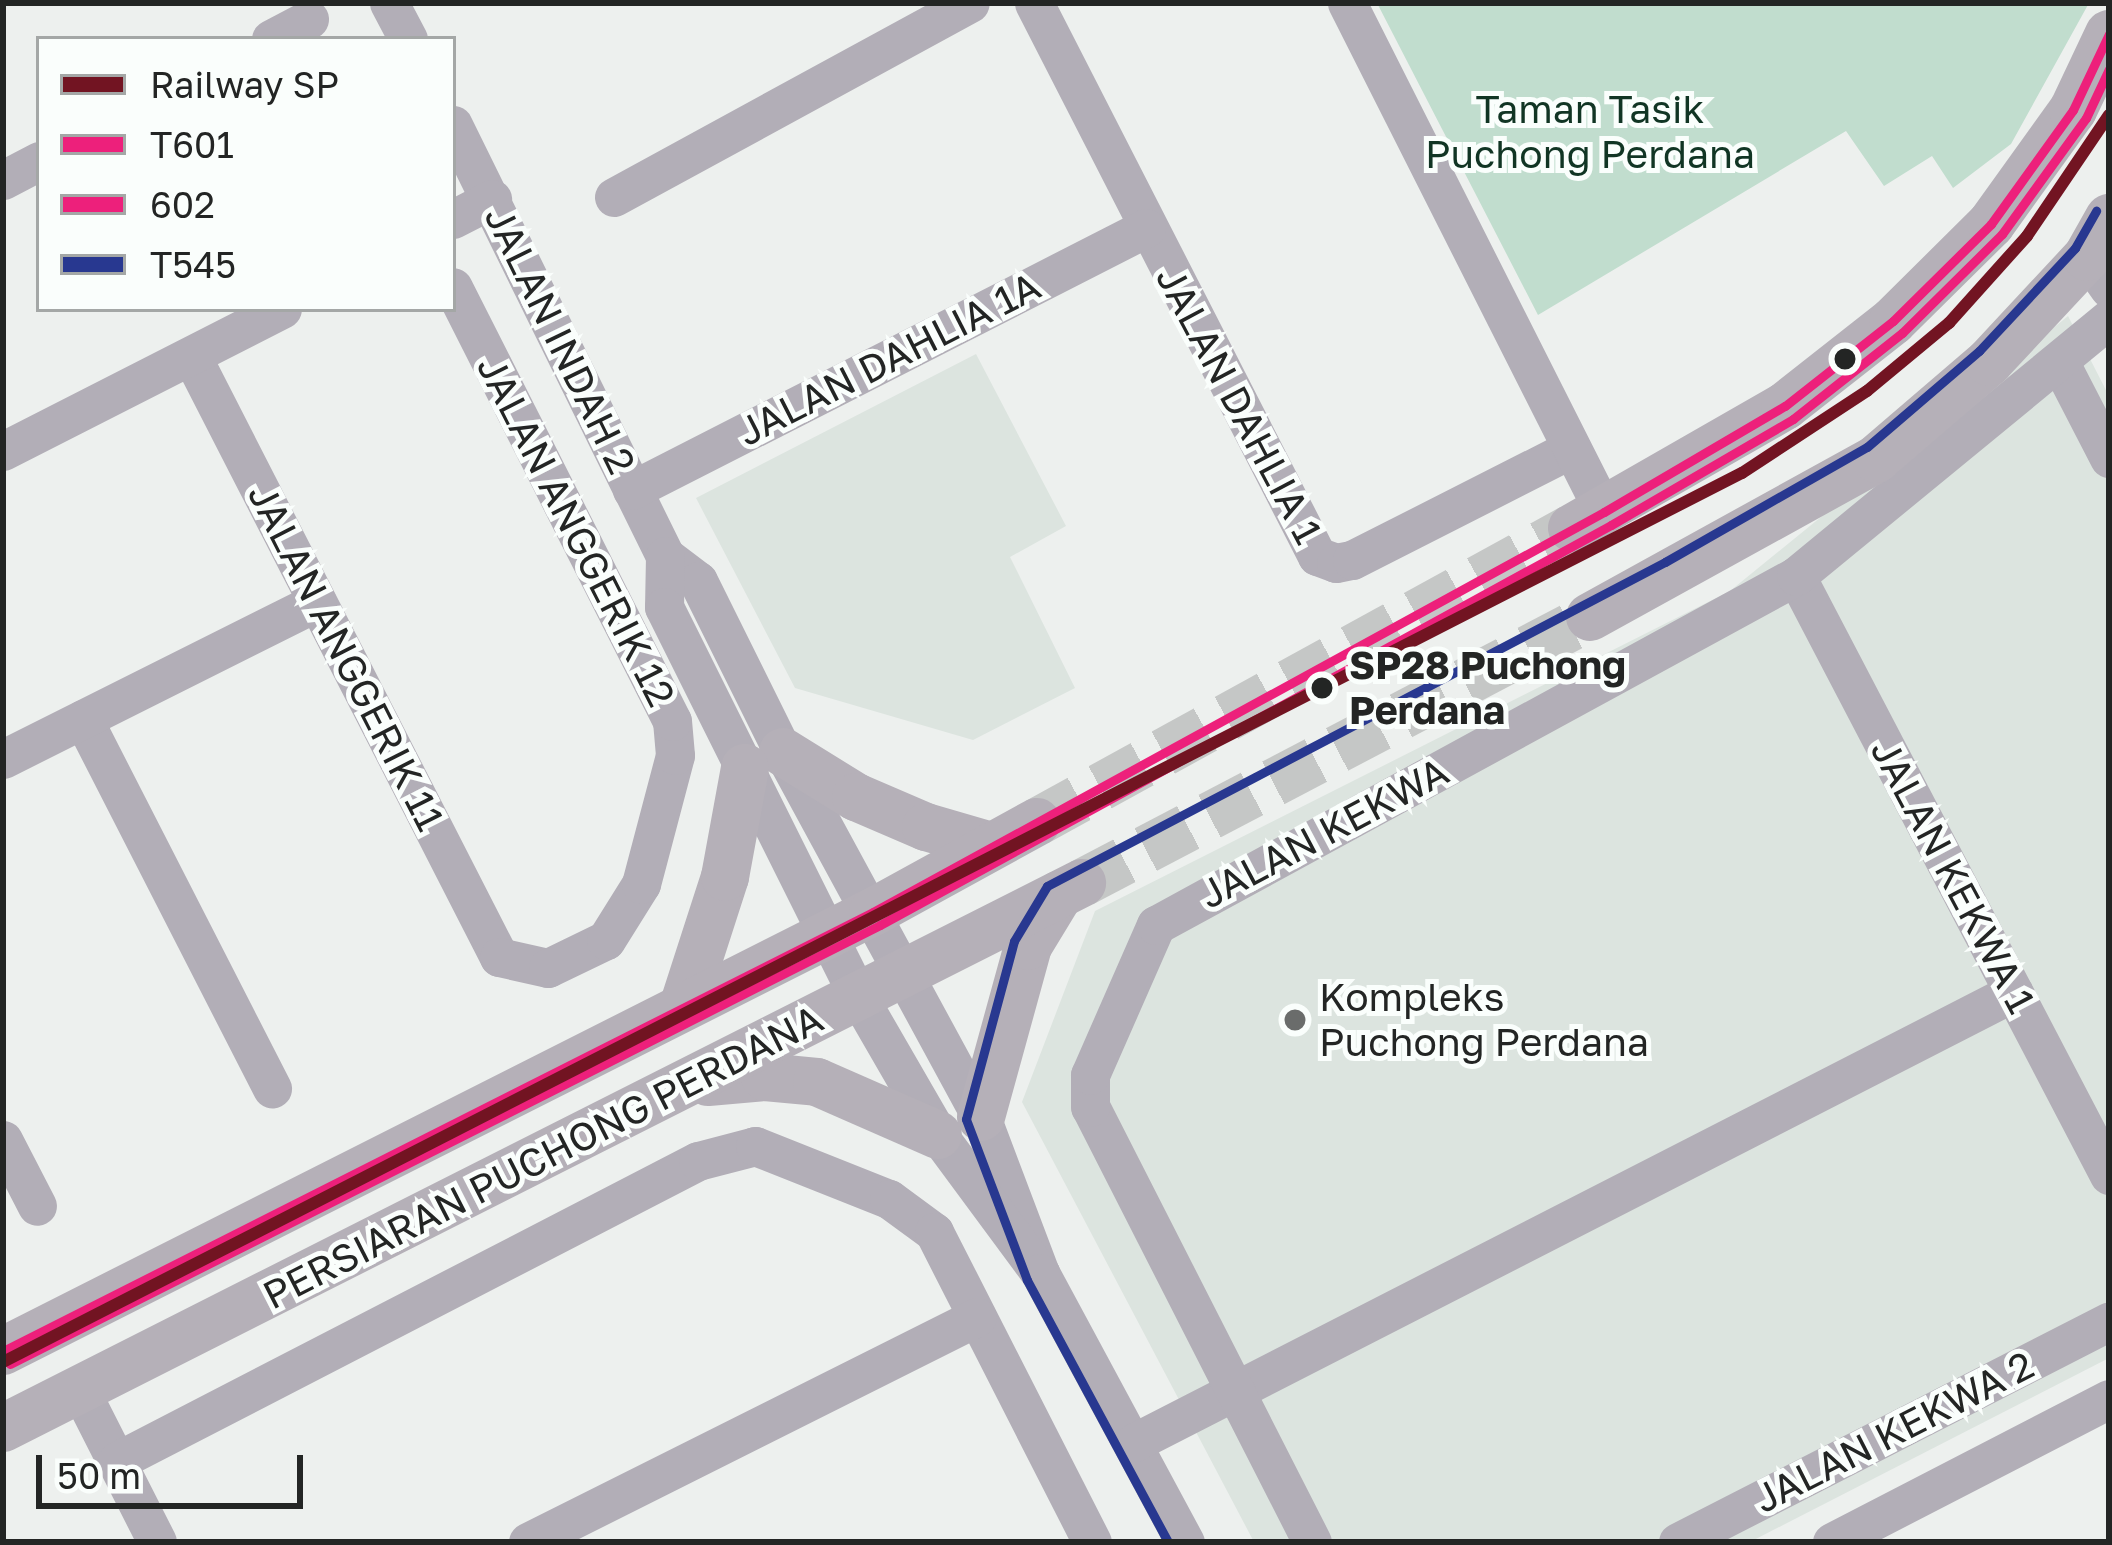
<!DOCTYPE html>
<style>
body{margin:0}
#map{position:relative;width:2112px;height:1545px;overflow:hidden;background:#edf0ee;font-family:"Golos Text",sans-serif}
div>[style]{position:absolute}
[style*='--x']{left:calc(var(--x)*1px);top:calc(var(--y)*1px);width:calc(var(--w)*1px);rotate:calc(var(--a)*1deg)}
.built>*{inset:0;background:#dce4df}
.green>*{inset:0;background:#c1ddce}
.major-tunnel>*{height:48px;margin-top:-24px;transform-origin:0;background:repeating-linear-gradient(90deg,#c5c7c6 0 48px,transparent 0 72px)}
.minor>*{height:39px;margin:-19.5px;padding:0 19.5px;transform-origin:19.5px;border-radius:19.5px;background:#b2aeb7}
.major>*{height:48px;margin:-24px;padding:0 24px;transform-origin:24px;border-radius:24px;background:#b5b0b8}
.bus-1>*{height:9px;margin:-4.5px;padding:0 4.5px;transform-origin:4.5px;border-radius:4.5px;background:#ed207b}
.bus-2>*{height:9px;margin:-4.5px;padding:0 4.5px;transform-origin:4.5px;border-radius:4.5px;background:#ed207b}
.bus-3>*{height:9px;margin:-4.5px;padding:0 4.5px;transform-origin:4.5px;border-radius:4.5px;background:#283890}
.rail-1>*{height:12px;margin:-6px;padding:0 6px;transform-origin:6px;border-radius:6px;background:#721422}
.dots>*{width:33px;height:33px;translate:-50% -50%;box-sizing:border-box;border:6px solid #fafefc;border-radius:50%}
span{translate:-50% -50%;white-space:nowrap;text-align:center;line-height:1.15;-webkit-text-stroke:10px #fafefc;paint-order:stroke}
.park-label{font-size:39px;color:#113524}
.street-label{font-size:39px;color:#232524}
.stop-label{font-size:39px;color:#232524;font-weight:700}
.left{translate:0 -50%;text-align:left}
.poi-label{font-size:39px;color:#232524}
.frame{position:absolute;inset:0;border:6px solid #232524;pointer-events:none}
.legend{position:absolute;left:36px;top:36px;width:420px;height:276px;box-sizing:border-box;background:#fafefc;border:3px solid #a4a7a6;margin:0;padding:15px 21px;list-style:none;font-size:36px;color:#232524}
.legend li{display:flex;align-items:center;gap:24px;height:60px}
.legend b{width:60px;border:3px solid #a4a7a6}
.scale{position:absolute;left:36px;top:1455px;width:267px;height:54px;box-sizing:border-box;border:6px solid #232524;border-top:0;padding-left:15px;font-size:36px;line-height:42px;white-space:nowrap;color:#232524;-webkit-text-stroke:9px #fafefc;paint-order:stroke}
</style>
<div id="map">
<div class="built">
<i style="clip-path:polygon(2068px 316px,2109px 396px,2109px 1358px,1750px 1542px,1254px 1542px,1022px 1102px,1095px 911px,1730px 591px)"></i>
<i style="clip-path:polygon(976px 354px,1066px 526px,1010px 557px,1075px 688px,973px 740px,795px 688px,696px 498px)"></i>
</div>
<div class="green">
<i style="clip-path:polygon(1377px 3px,2089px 3px,2011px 144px,1953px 188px,1932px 156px,1884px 186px,1846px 131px,1538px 315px)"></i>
</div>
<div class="major-tunnel">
<i style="--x:1037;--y:822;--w:610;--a:-28.79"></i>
<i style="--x:1082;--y:883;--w:573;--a:-27.64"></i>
</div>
<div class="minor">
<i style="--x:389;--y:3;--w:41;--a:62.2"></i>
<i style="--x:1034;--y:3;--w:621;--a:62.9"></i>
<i style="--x:1317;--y:556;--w:20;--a:20"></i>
<i style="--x:1336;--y:563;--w:16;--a:-11"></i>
<i style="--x:1352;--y:560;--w:246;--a:-26.9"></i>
<i style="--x:1347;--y:3;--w:570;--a:63.21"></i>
<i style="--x:271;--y:39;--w:43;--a:-27.8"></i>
<i style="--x:453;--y:125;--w:480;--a:63.8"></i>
<i style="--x:665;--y:556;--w:41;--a:37.1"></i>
<i style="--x:698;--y:581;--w:191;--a:63.6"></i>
<i style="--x:783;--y:752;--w:415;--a:61.5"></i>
<i style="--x:981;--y:1117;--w:167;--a:69.3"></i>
<i style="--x:3;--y:180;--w:41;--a:-27.8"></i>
<i style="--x:614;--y:197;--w:405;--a:-28.6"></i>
<i style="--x:453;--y:219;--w:44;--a:-27.1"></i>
<i style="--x:2087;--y:257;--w:38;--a:55"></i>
<i style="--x:192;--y:357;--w:674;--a:62.9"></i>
<i style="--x:499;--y:957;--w:50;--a:12.7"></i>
<i style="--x:548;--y:968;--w:64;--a:-25.8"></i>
<i style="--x:606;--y:940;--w:66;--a:-58"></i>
<i style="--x:641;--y:884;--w:133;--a:-75.2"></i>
<i style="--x:675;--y:755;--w:34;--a:-95"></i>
<i style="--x:672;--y:721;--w:486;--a:-116.8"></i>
<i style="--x:2060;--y:363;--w:107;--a:62.7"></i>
<i style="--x:3;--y:451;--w:313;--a:-27"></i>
<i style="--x:632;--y:490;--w:577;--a:-27.01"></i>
<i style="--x:665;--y:556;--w:51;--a:91.1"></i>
<i style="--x:664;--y:607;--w:437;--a:63.5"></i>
<i style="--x:859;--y:998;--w:158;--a:60"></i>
<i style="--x:938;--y:1135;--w:172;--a:53.5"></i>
<i style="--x:1040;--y:1273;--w:306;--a:61.7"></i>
<i style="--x:1796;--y:576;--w:676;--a:62.41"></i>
<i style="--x:83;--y:719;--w:415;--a:62.9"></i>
<i style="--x:3;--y:759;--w:351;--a:-26.6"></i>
<i style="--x:3;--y:1140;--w:74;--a:62.7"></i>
<i style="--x:80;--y:1390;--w:170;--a:63.1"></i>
<i style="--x:1135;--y:1442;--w:987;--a:-27.11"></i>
<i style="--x:117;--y:1461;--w:654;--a:-27.31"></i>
<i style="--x:698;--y:1161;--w:59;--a:-14.7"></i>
<i style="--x:755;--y:1146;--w:144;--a:21.6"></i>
<i style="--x:889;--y:1199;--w:56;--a:36.3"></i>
<i style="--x:934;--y:1232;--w:348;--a:63"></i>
<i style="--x:528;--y:1542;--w:502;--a:-26.62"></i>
<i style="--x:1312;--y:1542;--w:488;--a:-117"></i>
<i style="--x:1090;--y:1107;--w:32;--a:-90"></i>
<i style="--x:1090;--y:1075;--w:164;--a:-66.3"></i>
<i style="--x:1156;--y:925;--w:729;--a:-28.6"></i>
<i style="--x:1796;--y:576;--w:405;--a:-39.4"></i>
<i style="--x:1678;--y:1542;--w:484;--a:-27.1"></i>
<i style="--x:1832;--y:1542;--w:312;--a:-27.3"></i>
</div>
<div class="major">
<i style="--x:1572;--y:528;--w:245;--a:-29.8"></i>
<i style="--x:1785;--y:406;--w:137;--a:-38.2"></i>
<i style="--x:1893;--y:321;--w:138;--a:-44.7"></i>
<i style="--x:1991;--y:224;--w:140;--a:-54.3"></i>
<i style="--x:2073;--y:110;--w:84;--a:-64.7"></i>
<i style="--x:1590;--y:617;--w:327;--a:-28.9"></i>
<i style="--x:1876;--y:459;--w:149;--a:-40.6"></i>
<i style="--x:1989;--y:362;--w:144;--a:-47"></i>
<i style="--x:2087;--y:257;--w:45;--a:-60.6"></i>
<i style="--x:783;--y:752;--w:86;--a:31.7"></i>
<i style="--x:856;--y:797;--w:76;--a:23.2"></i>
<i style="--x:926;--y:827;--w:68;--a:16.3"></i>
<i style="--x:683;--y:1007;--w:137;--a:-72.1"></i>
<i style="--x:725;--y:877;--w:111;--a:-79.6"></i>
<i style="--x:708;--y:1082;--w:57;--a:-5"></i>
<i style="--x:765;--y:1077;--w:52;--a:5.5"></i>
<i style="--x:817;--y:1082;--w:132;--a:23.7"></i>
<i style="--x:981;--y:1117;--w:177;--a:-74.6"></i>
<i style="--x:1028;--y:946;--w:60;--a:-58.7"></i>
<i style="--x:3;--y:1351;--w:974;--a:-26.78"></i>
<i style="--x:873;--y:912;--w:187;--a:-28.8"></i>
<i style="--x:3;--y:1428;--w:1209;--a:-26.8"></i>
</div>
<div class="bus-1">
<i style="--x:3;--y:1351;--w:974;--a:-26.78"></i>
<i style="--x:873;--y:912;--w:833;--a:-28.69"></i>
<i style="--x:1604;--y:512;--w:210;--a:-30.4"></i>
<i style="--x:1785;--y:406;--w:137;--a:-38.2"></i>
<i style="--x:1893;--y:321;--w:138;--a:-44.7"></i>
<i style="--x:1991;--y:224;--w:140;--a:-54.3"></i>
<i style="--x:2073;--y:110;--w:84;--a:-64.7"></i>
</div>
<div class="bus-2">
<i style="--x:10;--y:1364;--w:974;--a:-26.78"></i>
<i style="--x:880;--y:925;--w:833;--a:-28.69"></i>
<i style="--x:1611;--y:525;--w:211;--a:-30.2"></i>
<i style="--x:1793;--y:419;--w:139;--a:-38.3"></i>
<i style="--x:1902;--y:333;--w:141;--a:-44.7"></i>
<i style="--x:2002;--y:234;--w:143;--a:-54.1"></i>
<i style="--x:2086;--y:118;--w:54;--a:-64.9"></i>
</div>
<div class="bus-3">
<i style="--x:1168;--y:1542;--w:298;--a:-118.3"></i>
<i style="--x:1027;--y:1280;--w:172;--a:-110.8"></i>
<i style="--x:966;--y:1119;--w:184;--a:-74.9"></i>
<i style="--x:1014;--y:941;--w:64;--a:-59"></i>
<i style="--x:1047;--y:886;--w:698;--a:-27.67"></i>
<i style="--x:1665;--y:562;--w:232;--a:-29.7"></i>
<i style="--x:1867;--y:447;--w:148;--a:-40.6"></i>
<i style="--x:1979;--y:351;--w:141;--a:-47"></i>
<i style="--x:2075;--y:248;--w:43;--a:-60.4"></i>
</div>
<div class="rail-1">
<i style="--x:3;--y:1362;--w:1953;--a:-27.08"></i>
<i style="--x:1742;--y:473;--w:149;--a:-33.3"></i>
<i style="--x:1867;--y:391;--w:107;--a:-39.7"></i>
<i style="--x:1949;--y:323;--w:117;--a:-48.1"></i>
<i style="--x:2027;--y:236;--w:146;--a:-55.9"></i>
</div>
<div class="dots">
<i style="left:1845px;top:359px;background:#232524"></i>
<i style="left:1322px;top:688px;background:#232524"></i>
<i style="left:1295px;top:1020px;background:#6a6c6b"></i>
</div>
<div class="park-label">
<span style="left:1590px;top:132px">Taman Tasik<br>Puchong Perdana</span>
</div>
<div class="street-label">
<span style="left:560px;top:340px;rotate:64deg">JALAN INDAH 2</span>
<span style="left:889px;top:359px;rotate:-27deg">JALAN DAHLIA 1A</span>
<span style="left:1239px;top:405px;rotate:62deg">JALAN DAHLIA 1</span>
<span style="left:576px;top:531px;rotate:63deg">JALAN ANGGERIK 12</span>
<span style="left:346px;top:657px;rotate:63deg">JALAN ANGGERIK 11</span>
<span style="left:1324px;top:833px;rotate:-28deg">JALAN KEKWA</span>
<span style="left:1953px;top:876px;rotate:62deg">JALAN KEKWA 1</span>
<span style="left:543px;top:1157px;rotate:-27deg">PERSIARAN PUCHONG PERDANA</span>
<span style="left:1894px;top:1432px;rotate:-27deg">JALAN KEKWA 2</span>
</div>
<div class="stop-label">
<span class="left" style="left:1349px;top:688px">SP28 Puchong<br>Perdana</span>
</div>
<div class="poi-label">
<span class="left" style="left:1319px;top:1020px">Kompleks<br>Puchong Perdana</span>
</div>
<div class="frame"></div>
<ul class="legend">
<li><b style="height:15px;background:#721422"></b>Railway SP</li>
<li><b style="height:15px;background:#ed207b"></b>T601</li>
<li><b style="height:15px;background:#ed207b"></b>602</li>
<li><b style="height:15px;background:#283890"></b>T545</li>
</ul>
<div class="scale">50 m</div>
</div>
